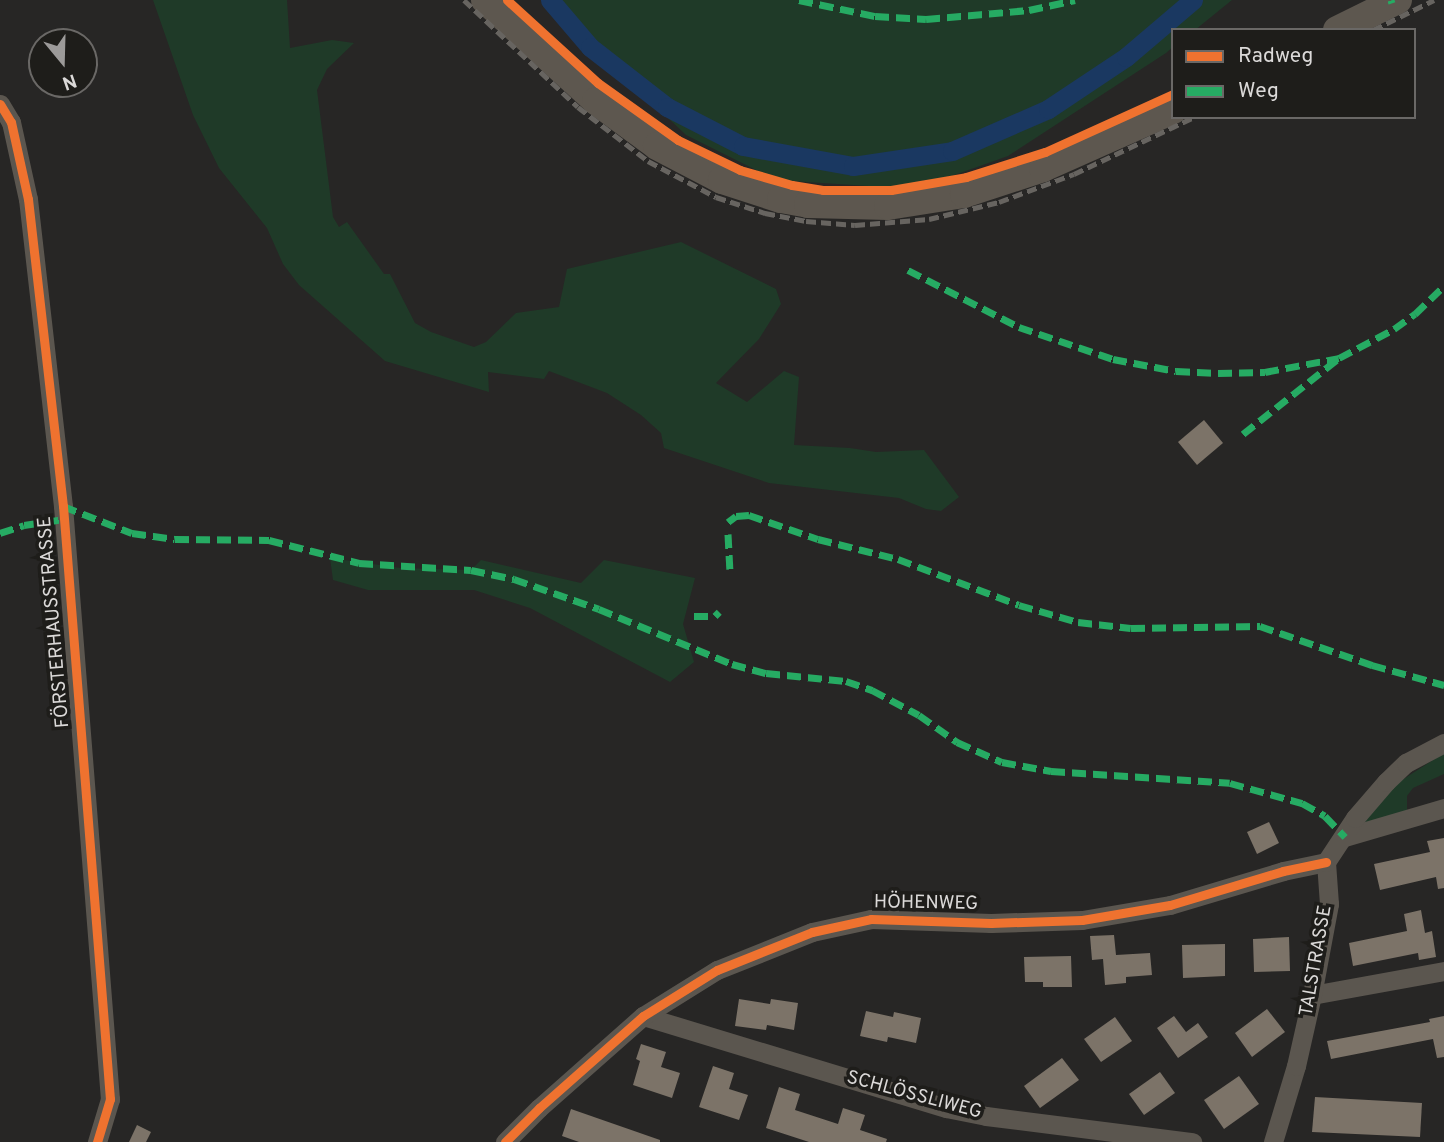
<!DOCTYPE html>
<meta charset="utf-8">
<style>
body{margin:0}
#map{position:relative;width:1444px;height:1142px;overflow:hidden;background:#272625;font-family:Overpass,sans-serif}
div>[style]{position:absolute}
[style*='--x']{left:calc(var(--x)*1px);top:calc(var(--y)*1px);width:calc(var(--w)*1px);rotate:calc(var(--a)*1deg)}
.green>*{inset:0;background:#1f3a28}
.canal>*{height:19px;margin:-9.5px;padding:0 9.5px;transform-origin:9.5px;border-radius:9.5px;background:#1a3861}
.building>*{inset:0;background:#7c7368}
.minor>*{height:19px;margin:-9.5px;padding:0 9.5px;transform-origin:9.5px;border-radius:9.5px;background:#5b564f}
.secondary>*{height:28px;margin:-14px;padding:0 14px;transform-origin:14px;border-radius:14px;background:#5d574f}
.rail>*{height:5px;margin-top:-2.5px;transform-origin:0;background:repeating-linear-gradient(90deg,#676460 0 10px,transparent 0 15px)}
.quiet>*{height:7px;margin-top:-3.5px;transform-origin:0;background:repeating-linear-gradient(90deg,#26ab63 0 14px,transparent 0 21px)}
.cycleway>*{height:9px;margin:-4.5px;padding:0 4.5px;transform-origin:4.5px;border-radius:4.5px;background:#ef722f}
span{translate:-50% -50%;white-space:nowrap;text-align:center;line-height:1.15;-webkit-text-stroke:7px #1e1d1a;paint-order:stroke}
.street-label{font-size:19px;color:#dbd9d8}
.legend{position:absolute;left:1171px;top:28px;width:245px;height:91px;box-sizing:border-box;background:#1e1d1a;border:2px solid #6a6866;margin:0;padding:9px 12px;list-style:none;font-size:21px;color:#dbd9d8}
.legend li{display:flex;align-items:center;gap:14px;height:35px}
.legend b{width:35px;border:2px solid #6a6866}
.north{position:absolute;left:28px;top:28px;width:70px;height:70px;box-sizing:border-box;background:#1e1d1a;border:2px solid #6a6866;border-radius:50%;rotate:161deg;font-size:19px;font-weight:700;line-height:28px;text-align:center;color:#dbd9d8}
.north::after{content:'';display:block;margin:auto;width:24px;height:32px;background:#9c9a99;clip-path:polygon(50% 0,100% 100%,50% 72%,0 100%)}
</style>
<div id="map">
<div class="green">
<i style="clip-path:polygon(153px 0,287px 0,290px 48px,332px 40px,354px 43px,327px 69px,317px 90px,333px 217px,339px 227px,347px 222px,384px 274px,390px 274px,415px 323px,431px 332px,474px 347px,486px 342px,516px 313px,559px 307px,567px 269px,681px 242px,776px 289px,781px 304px,759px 339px,716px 383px,747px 402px,784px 371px,799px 377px,794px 445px,850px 448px,876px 452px,924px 450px,959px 497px,941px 511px,926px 509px,899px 498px,769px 483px,664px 448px,661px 433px,641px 415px,607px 393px,549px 371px,544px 379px,488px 372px,489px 392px,385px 361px,299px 285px,283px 264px,267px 228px,219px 168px,193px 115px)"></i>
<i style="clip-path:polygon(543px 0,1232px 0,1195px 30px,1173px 30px,1173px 47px,1166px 53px,1008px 156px,915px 189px,776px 180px,686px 135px)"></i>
<i style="clip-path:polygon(330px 558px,401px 568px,471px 570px,481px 560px,581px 583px,604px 560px,695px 578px,683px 624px,694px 662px,670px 682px,530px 608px,474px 590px,368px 590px,333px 580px)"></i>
<i style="clip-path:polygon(1444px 753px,1444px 774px,1413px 788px,1407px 796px,1407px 812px,1360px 827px,1399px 782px)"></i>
</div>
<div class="canal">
<i style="--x:550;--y:0;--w:62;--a:49.6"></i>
<i style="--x:590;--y:47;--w:98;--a:37.9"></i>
<i style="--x:667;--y:107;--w:85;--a:27.2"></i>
<i style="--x:743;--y:146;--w:112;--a:10.3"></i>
<i style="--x:853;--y:166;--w:100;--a:-8.6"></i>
<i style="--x:952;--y:151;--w:105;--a:-23.6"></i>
<i style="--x:1048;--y:109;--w:94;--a:-33.7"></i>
<i style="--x:1126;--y:57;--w:88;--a:-40.4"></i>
</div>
<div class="building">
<i style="clip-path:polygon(1204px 420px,1223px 443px,1197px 465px,1178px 442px)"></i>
<i style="clip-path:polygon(1269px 822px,1279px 843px,1257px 854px,1247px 832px)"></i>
<i style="clip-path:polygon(1444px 838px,1444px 888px,1438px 889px,1436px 877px,1380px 890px,1374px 864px,1430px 852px,1427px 841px)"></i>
<i style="clip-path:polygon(1421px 910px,1425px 933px,1432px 931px,1436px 957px,1419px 960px,1418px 953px,1353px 966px,1349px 943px,1407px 931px,1404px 914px)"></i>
<i style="clip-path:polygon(1114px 935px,1116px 955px,1150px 953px,1152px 975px,1126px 977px,1126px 983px,1105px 985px,1103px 959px,1092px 960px,1090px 936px)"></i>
<i style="clip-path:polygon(1289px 937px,1290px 971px,1254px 972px,1253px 939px)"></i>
<i style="clip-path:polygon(1225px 944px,1225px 976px,1183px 978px,1182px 945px)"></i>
<i style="clip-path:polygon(1071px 956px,1072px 987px,1043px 987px,1043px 982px,1025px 982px,1024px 957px)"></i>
<i style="clip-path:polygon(739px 999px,770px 1004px,771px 999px,798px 1003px,794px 1030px,767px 1025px,766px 1030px,735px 1026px)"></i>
<i style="clip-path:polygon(1267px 1009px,1285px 1032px,1252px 1057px,1235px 1033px)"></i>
<i style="clip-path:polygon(866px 1011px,893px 1017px,894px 1012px,921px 1018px,916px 1043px,888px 1037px,887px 1042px,860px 1036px)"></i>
<i style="clip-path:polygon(1174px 1016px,1186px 1032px,1198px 1023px,1208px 1037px,1178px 1058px,1157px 1028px)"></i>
<i style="clip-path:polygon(1444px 1016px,1444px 1057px,1437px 1058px,1433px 1039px,1331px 1059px,1327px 1041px,1430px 1022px,1429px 1019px)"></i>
<i style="clip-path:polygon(1115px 1017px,1132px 1041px,1101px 1062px,1084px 1039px)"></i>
<i style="clip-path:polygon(641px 1044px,666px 1052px,661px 1067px,680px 1073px,672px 1098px,633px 1085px,640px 1061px,636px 1059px)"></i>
<i style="clip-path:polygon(1062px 1058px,1079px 1080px,1040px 1108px,1024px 1086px)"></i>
<i style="clip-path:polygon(713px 1066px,734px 1073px,729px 1089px,748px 1095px,739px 1120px,699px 1107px)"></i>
<i style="clip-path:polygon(1160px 1072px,1175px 1093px,1144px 1115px,1129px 1094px)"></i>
<i style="clip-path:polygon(1239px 1076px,1259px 1104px,1224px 1129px,1204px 1100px)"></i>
<i style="clip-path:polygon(779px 1087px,800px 1094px,795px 1110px,838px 1124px,843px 1108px,865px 1115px,860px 1130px,887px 1139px,886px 1142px,809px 1142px,766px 1128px)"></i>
<i style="clip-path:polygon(1315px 1097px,1422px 1103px,1420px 1137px,1312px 1132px)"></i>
<i style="clip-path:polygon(571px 1109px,660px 1140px,660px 1142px,579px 1142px,562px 1136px)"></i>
<i style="clip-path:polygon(137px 1125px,151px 1132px,146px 1142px,129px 1142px)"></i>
</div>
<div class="minor">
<i style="--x:0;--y:104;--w:21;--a:59"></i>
<i style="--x:11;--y:122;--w:79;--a:77.6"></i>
<i style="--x:28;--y:199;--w:309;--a:83.5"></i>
<i style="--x:63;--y:506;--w:595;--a:85.47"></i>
<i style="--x:110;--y:1099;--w:45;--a:106.8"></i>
<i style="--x:1345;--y:837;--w:103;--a:-16.3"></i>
<i style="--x:1312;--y:995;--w:134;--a:-10.3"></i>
<i style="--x:643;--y:1016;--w:317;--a:16.9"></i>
<i style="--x:946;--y:1108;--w:41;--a:11.3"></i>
<i style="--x:986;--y:1116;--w:208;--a:7.2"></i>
<i style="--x:505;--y:1142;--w:48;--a:-45"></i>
<i style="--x:539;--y:1108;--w:139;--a:-41.5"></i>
<i style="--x:643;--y:1016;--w:87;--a:-31.9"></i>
<i style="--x:717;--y:970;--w:102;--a:-21.8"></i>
<i style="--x:812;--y:932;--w:60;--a:-12.4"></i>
<i style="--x:871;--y:919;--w:120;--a:1.9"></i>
<i style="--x:991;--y:923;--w:91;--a:-1.9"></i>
<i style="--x:1082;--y:920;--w:89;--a:-9.7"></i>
<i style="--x:1170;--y:905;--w:118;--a:-16.7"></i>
<i style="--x:1283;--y:871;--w:44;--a:-11.8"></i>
<i style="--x:1273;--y:1142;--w:79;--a:-73.2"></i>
<i style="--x:1296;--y:1066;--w:73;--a:-77.3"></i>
<i style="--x:1312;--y:995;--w:93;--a:-79.4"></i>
<i style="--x:1329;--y:904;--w:42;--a:-94.1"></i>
<i style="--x:1326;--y:862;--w:53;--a:-56.6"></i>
<i style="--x:1355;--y:818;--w:48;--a:-49.3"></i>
<i style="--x:1386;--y:782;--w:28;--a:-44"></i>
<i style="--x:1406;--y:763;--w:43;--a:-27.8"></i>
</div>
<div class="secondary">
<i style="--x:485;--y:0;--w:150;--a:42.3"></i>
<i style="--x:596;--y:101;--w:76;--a:36.4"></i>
<i style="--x:657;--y:146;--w:73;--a:27.6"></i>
<i style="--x:722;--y:180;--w:62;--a:17.9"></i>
<i style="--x:781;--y:199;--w:27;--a:10"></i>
<i style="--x:808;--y:204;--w:80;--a:1.4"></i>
<i style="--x:888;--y:206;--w:77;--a:-9"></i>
<i style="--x:964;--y:194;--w:83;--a:-18.2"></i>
<i style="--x:1043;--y:168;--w:142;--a:-24"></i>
<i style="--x:1337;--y:30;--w:68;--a:-26.2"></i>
</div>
<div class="rail">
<i style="--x:464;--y:0;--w:156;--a:43.2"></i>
<i style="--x:578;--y:107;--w:88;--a:37.6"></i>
<i style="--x:648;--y:161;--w:77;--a:27.9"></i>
<i style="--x:716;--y:197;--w:52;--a:18.1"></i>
<i style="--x:765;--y:213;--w:42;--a:11"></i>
<i style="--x:806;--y:221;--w:49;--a:4.7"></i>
<i style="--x:855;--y:225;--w:74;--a:-4.6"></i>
<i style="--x:929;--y:219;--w:72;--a:-13.7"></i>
<i style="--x:999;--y:202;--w:80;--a:-20.5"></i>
<i style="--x:1074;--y:174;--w:133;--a:-25.4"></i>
<i style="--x:1373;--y:30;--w:68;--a:-26.2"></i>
</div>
<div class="quiet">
<i style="--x:799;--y:0;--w:78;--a:11.9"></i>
<i style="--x:875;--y:16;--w:51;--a:3.4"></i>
<i style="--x:926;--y:19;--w:103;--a:-5"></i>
<i style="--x:1029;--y:10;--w:47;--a:-12.3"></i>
<i style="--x:1391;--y:0;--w:3;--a:72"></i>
<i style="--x:908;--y:270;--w:125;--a:27.2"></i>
<i style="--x:1019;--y:327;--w:99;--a:18.8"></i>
<i style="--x:1113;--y:359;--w:64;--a:10.8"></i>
<i style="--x:1176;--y:371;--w:42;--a:2.7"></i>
<i style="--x:1218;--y:373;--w:47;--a:-1.2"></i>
<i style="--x:1265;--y:372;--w:75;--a:-10.7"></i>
<i style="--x:1243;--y:434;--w:122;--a:-38.4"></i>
<i style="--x:1339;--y:358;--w:62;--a:-27.8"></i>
<i style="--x:1394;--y:329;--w:26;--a:-36"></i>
<i style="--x:1415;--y:314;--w:40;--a:-44"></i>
<i style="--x:63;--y:506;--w:74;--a:21.4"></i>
<i style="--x:132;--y:533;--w:43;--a:7.9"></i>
<i style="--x:175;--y:539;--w:94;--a:0.6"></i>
<i style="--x:269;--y:540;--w:93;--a:14.3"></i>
<i style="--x:359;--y:563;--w:112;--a:3.6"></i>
<i style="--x:471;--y:570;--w:44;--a:11.8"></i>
<i style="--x:514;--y:579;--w:90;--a:19.4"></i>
<i style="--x:599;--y:609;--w:144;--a:22.5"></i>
<i style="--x:732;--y:664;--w:35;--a:15"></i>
<i style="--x:766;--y:673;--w:80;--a:5.7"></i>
<i style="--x:846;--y:681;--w:28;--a:19"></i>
<i style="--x:872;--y:690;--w:53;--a:28"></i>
<i style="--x:919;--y:715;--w:47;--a:35.4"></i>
<i style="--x:957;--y:742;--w:49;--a:24"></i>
<i style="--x:1002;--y:762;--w:50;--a:10.4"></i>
<i style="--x:1051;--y:771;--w:179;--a:3.8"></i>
<i style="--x:1230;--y:783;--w:75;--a:15.5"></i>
<i style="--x:1302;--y:803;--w:26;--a:29"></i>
<i style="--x:1325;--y:816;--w:29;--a:46"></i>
<i style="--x:728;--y:522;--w:10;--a:-37"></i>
<i style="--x:736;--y:516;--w:13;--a:-4"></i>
<i style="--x:749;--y:515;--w:73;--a:19.2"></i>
<i style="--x:818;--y:539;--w:82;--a:14"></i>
<i style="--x:898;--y:559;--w:129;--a:20.8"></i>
<i style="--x:1019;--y:605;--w:61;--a:16.1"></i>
<i style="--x:1078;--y:622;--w:53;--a:6.5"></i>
<i style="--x:1131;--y:628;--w:129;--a:-0.9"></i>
<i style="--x:1260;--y:626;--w:119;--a:19.2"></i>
<i style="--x:1372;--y:665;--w:75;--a:15.5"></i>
<i style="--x:0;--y:533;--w:25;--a:-18"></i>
<i style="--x:24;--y:525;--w:40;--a:-8.5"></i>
<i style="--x:728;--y:534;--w:35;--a:87"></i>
<i style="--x:694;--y:616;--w:21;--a:0"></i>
<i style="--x:715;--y:616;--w:6;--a:-45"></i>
</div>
<div class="cycleway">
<i style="--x:507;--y:0;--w:123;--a:42.4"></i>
<i style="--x:598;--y:83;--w:98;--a:35.5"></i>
<i style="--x:678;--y:140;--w:69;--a:25.8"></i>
<i style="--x:740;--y:170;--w:54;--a:16.1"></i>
<i style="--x:792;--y:185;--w:31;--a:9"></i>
<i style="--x:823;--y:190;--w:68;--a:0"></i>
<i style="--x:891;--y:190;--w:76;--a:-9.8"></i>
<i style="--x:966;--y:177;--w:83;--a:-17.6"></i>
<i style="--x:1045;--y:152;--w:141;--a:-24.4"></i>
<i style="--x:0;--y:104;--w:21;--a:59"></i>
<i style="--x:11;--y:122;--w:79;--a:77.6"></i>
<i style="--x:28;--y:199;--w:309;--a:83.5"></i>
<i style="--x:63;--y:506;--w:595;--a:85.47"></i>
<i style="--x:110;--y:1099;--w:45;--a:106.8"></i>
<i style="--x:505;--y:1142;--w:48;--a:-45"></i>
<i style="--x:539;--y:1108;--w:139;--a:-41.5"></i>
<i style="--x:643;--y:1016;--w:87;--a:-31.9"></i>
<i style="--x:717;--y:970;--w:102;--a:-21.8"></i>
<i style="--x:812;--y:932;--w:60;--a:-12.4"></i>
<i style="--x:871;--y:919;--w:120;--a:1.9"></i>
<i style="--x:991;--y:923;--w:91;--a:-1.9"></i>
<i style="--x:1082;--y:920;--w:89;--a:-9.7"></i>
<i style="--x:1170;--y:905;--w:118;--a:-16.7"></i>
<i style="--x:1283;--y:871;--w:44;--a:-11.8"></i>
</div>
<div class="street-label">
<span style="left:55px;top:622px;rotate:-95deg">FÖRSTERHAUSSTRASSE</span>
<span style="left:926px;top:904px;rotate:1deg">HÖHENWEG</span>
<span style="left:1317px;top:961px;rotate:-80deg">TALSTRASSE</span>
<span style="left:914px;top:1096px;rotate:15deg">SCHLÖSSLIWEG</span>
</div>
<ul class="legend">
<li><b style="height:9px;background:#ef722f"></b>Radweg</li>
<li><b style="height:9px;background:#26ab63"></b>Weg</li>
</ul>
<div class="north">N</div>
</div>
